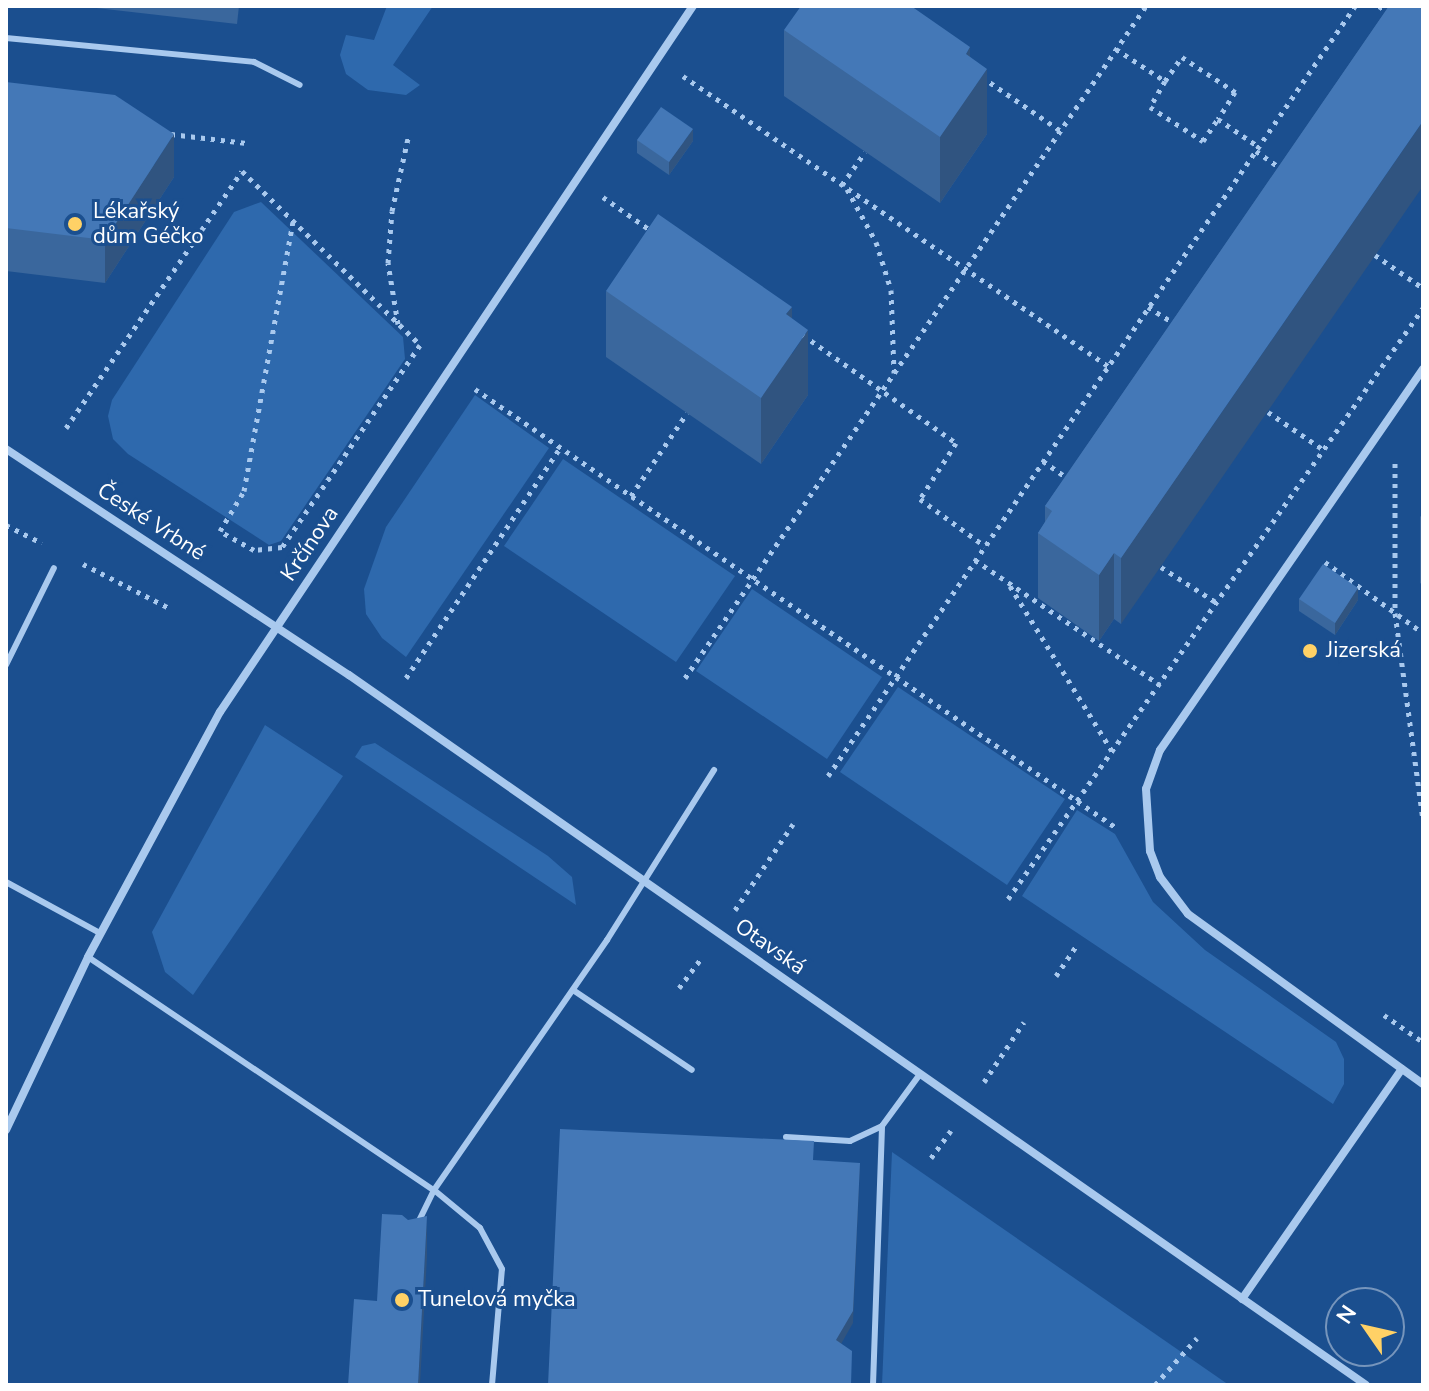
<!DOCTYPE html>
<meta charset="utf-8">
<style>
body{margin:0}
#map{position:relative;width:1429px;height:1391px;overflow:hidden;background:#1b4f8f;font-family:"Nunito Sans",sans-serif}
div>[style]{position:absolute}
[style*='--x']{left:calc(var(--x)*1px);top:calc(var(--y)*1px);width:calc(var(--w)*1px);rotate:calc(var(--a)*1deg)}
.green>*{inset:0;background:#2e69ad}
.path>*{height:5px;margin-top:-2.5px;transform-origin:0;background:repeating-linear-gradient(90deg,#a9c9ee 0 4px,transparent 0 10px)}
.lane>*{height:6px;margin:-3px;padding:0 3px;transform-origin:3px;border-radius:3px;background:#a9c9ee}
.street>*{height:8px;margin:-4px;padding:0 4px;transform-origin:4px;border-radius:4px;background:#a9c9ee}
.wall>*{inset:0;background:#3a679d}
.shaded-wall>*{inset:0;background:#305480}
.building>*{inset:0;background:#4478b7}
.dots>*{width:22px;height:22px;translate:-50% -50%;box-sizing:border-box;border:4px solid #1b4f8f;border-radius:50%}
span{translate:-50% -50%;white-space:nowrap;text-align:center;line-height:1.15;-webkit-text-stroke:6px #1b4f8f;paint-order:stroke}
.poi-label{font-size:22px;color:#fff}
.left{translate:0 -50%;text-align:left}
.street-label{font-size:22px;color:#fff}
.frame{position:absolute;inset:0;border:8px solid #fff;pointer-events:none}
.north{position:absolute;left:1325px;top:1287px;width:80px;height:80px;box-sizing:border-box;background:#1b4f8f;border:2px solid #7695bc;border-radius:50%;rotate:304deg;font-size:22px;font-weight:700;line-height:32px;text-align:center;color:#fff}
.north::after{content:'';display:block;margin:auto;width:28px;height:36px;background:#ffd166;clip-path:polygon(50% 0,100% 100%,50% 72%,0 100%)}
</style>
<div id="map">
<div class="green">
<i style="clip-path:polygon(387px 6px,433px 6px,393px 65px,420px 85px,406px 95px,368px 90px,346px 74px,340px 55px,346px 35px,374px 40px)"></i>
<i style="clip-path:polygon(261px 202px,403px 337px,405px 359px,281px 541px,269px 545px,128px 454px,113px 439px,108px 416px,112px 400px,234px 212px)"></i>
<i style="clip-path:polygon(475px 395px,549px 448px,406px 657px,382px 638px,366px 614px,364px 589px,386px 527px)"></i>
<i style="clip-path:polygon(563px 459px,735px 576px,676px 662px,504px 546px)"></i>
<i style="clip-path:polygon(752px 589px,882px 677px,827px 759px,696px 671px)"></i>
<i style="clip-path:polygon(898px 687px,1065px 799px,1007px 885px,840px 772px)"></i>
<i style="clip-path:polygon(265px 725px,343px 776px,193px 995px,165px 972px,152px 932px)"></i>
<i style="clip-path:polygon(375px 743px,548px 856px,572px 877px,576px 905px,355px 757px,362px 746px)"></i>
<i style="clip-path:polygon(1077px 810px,1115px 834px,1153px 902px,1205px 950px,1336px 1042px,1344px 1059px,1344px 1084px,1333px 1104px,1022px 896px)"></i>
<i style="clip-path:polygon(892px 1152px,1229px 1385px,882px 1385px)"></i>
</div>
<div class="path">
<i style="--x:1379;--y:6;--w:12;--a:35"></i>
<i style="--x:1116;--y:49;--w:59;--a:33.1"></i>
<i style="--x:1165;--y:81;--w:30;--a:120"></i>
<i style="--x:1150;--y:107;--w:63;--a:32.7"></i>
<i style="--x:1203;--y:141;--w:27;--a:-56"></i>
<i style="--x:1218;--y:119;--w:50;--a:34.3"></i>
<i style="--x:683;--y:76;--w:515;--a:34.31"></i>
<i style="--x:982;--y:77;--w:96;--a:34.4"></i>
<i style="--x:1165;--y:81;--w:29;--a:-55"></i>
<i style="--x:1182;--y:57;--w:64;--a:33.4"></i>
<i style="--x:1235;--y:92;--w:32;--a:122"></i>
<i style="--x:171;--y:134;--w:76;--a:6.8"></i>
<i style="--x:1256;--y:151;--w:32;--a:35"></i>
<i style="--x:842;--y:185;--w:40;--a:-55.1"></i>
<i style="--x:847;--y:189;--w:60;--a:61.3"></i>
<i style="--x:876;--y:242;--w:50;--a:72.6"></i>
<i style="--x:891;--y:290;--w:83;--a:87.9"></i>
<i style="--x:603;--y:197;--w:61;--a:35"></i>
<i style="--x:1375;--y:255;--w:58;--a:34.5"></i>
<i style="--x:1148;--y:307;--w:32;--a:32"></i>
<i style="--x:398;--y:324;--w:62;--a:-99.3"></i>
<i style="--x:388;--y:263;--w:52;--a:-85.6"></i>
<i style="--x:392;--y:211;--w:75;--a:-77.6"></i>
<i style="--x:803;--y:335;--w:187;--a:35.2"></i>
<i style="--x:956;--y:443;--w:67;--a:122.7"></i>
<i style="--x:920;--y:499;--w:80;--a:35.9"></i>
<i style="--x:475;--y:389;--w:779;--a:34.38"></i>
<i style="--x:1268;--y:412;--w:68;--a:34.2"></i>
<i style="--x:66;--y:428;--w:311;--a:-55.6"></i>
<i style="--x:242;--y:171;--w:249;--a:44.3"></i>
<i style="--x:420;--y:345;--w:245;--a:124.3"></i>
<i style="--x:282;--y:547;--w:28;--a:174"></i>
<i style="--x:254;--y:550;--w:39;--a:-151"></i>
<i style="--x:220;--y:531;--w:47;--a:-59"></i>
<i style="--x:244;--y:491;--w:273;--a:-79.7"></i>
<i style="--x:1043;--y:461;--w:32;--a:35"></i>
<i style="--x:1395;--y:463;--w:150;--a:90"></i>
<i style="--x:1395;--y:613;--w:209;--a:82.3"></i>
<i style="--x:631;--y:496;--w:100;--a:-56"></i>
<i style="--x:6;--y:525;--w:40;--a:26.6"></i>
<i style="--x:975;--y:560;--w:223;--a:34"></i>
<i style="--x:1325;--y:562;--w:121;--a:35.9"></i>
<i style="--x:83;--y:564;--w:99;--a:27.1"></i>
<i style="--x:1161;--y:567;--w:67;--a:32.7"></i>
<i style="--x:1010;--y:586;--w:194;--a:58.3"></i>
<i style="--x:406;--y:678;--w:277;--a:-56.2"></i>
<i style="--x:685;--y:678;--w:815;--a:-55.55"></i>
<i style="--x:828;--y:776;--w:933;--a:-55.61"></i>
<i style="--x:1008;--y:899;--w:722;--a:-54.92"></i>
<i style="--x:735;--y:910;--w:104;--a:-56"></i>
<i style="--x:1056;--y:976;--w:36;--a:-56"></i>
<i style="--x:679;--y:988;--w:39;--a:-53"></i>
<i style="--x:1384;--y:1015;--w:47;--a:34.7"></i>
<i style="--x:984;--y:1082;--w:72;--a:-56.3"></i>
<i style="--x:931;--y:1158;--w:34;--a:-54"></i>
<i style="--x:1155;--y:1385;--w:63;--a:-48.2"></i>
</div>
<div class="lane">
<i style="--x:6;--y:38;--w:249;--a:5.5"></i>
<i style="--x:254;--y:62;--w:51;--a:26.6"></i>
<i style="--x:6;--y:665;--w:108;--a:-63.7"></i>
<i style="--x:6;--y:882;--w:107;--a:28.5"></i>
<i style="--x:88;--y:957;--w:417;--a:34"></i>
<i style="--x:434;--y:1190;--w:39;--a:116"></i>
<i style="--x:573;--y:990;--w:143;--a:33.9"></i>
<i style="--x:786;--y:1137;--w:64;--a:3.6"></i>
<i style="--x:850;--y:1141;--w:35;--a:-25"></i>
<i style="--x:492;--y:1385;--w:116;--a:-85.1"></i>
<i style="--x:502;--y:1269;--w:47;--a:-118.2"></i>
<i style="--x:480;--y:1228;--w:60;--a:-140.4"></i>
<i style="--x:434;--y:1190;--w:304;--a:-55.3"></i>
<i style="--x:607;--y:940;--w:201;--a:-57.8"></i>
<i style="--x:873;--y:1385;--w:259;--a:-88"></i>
<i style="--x:882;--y:1126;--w:64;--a:-53.8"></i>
</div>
<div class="street">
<i style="--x:1423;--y:369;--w:463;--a:124.6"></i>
<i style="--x:1160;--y:750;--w:41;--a:109.7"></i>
<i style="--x:1146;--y:789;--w:62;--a:86.3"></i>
<i style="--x:1150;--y:851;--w:28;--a:69"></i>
<i style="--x:1160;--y:877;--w:46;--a:52.9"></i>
<i style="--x:1188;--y:914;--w:290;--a:35.9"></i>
<i style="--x:6;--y:449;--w:411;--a:33.4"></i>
<i style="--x:349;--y:675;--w:1240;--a:34.92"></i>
<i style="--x:6;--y:1130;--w:191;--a:-64.6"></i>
<i style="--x:88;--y:957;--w:278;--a:-61.7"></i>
<i style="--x:220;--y:712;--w:850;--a:-56.18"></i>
<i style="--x:1242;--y:1299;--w:280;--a:-55.2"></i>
</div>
<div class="wall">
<i style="clip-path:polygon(79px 6px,239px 6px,237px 24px)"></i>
<i style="clip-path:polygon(1389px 6px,1121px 624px,1114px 619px,1099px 641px,1038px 598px,1038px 533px,1045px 522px,1045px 506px)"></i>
<i style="clip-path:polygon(784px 30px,970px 57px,987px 134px,940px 203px,784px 96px)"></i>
<i style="clip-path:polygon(6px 82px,174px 177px,105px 283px,6px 271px)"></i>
<i style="clip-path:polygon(637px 140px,693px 141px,669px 175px,637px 153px)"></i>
<i style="clip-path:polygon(606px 291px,808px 395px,761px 464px,606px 357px)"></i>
<i style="clip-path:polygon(1423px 513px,1423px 585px,1420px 583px,1420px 517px)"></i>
<i style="clip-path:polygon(1299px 599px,1358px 600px,1335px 635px,1299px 611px)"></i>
</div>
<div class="shaded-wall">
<i style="clip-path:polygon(970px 47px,970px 93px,987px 69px,987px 134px,940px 203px,940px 137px,966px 54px)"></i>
<i style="clip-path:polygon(1423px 121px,1423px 186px,1121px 624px,1121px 558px)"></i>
<i style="clip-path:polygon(693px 129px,693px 141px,669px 175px,669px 162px)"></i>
<i style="clip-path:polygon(174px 134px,174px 177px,105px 283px,105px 240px)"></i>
<i style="clip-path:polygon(792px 307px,792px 354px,808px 330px,808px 395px,761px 464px,761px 398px,786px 314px)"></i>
<i style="clip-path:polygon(1114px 553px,1114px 619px,1099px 641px,1099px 575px)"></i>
<i style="clip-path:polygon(1358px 588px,1358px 600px,1335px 635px,1335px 623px)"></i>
<i style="clip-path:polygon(860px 1163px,853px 1323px,836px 1353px,836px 1340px)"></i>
<i style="clip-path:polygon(427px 1216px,427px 1258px,420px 1385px,418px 1385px)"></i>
</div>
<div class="building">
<i style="clip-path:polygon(801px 6px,911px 6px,970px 47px,966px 54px,987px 69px,940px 137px,784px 30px)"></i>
<i style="clip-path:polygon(1389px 6px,1423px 6px,1423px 121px,1121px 558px,1114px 553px,1099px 575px,1038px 533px,1052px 511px,1045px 506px)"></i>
<i style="clip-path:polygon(6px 82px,115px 95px,174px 134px,105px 240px,6px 228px)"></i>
<i style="clip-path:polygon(661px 107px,693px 129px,669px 162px,637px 140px)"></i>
<i style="clip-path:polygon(658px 214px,792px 307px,786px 314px,808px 330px,761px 398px,606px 291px)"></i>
<i style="clip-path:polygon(1323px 564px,1358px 588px,1335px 623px,1299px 599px)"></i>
<i style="clip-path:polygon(560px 1129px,814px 1141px,813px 1160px,860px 1163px,853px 1311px,836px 1340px,852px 1351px,851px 1385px,548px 1385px)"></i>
<i style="clip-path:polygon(382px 1214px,402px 1215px,408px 1220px,427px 1216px,418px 1385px,348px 1385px,354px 1299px,377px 1301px)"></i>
</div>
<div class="dots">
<i style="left:75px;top:224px;background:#ffd166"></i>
<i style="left:1310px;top:651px;background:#ffd166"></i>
<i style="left:402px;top:1300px;background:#ffd166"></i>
</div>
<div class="poi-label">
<span class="left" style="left:93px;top:224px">Lékařský<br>dům Géčko</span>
<span class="left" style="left:1326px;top:651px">Jizerská</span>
<span class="left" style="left:418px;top:1300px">Tunelová myčka</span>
</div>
<div class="street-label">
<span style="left:151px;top:522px;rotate:33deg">České Vrbné</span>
<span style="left:310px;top:544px;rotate:-56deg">Krčínova</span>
<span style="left:770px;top:947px;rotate:35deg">Otavská</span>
</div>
<div class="frame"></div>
<div class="north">N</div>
</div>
